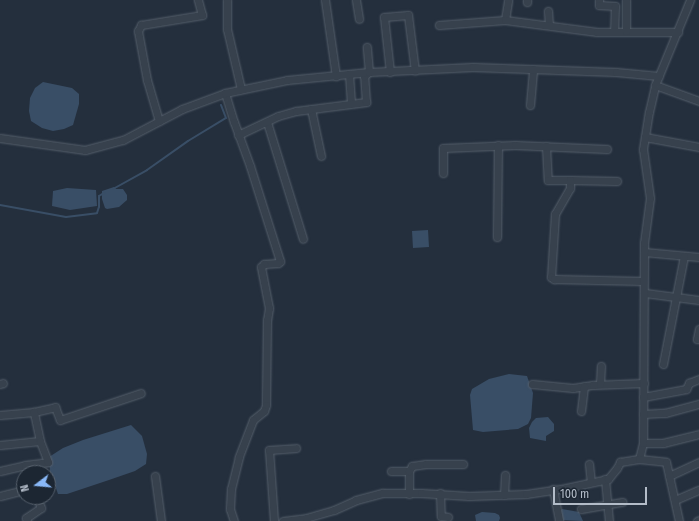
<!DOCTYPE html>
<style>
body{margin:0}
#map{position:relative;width:699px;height:521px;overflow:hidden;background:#242f3d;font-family:"Fira Sans Condensed",sans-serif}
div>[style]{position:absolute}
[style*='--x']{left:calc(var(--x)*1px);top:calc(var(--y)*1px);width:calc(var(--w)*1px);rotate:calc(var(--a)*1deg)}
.water>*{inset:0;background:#394e66}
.stream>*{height:2px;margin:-1px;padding:0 1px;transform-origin:1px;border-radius:1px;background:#394e66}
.roads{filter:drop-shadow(0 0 1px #555f6b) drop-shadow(0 0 1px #555f6b)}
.minor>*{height:7px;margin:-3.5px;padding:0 3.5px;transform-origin:3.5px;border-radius:3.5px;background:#37414d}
span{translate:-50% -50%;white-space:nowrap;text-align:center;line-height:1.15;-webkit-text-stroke:3.5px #1c2632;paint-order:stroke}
.north{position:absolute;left:16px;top:465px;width:40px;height:40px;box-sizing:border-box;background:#1c2632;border:1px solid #58626e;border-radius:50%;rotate:254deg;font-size:11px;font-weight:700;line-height:16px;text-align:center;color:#b3bcc8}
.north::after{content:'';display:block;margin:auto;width:14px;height:18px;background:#89b8f7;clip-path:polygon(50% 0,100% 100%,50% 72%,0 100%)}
.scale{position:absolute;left:553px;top:487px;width:94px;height:18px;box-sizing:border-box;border:2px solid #b3bcc8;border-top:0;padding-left:5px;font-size:12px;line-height:14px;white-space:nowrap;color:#b3bcc8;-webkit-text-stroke:3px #1c2632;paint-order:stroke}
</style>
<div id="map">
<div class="water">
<i style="clip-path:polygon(43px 82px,72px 88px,79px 94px,79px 104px,73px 125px,64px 129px,53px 131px,42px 128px,31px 121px,29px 111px,30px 98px,35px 88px)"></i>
<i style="clip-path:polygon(114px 187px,116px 189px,123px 189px,127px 195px,127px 200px,119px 207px,107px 209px,105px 208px,102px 199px,102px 191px)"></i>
<i style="clip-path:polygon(67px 188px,96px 190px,97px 206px,70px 210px,52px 206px,53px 191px)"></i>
<i style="clip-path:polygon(428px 230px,429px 247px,413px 248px,412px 231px)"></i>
<i style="clip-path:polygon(509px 374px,527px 376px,533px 393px,531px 418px,528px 424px,518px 429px,483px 432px,473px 430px,470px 395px,472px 389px,489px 379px)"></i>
<i style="clip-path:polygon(548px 417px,554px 424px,554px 431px,546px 436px,546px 441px,530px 438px,529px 428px,532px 422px,536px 418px)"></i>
<i style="clip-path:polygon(131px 425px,142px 436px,147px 454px,146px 464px,135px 471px,109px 480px,67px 494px,58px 494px,50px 471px,49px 457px,63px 448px,83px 440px)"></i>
<i style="clip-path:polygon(562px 509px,579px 512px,583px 521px,559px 520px,559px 513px)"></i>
<i style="clip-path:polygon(482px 512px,495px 513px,499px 515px,500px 518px,499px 521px,476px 521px,475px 515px)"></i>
</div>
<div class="stream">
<i style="--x:113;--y:189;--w:39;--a:-29"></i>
<i style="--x:147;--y:170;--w:50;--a:-35.3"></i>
<i style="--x:188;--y:141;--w:44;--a:-31.2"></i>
<i style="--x:226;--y:118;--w:14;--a:-111"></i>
<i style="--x:0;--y:205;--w:67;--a:10.3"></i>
<i style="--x:66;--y:217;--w:31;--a:-7"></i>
<i style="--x:97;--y:213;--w:6;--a:-72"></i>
<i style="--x:99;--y:207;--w:11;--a:-90"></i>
<i style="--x:99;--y:196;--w:6;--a:-31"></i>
</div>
<div class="roads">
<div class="minor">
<i style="--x:227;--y:0;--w:29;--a:90"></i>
<i style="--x:227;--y:29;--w:62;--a:76.9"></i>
<i style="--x:325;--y:0;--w:77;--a:81.8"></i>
<i style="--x:356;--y:0;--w:19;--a:81"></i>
<i style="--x:599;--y:0;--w:5;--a:90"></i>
<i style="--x:599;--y:5;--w:16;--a:4"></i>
<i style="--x:615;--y:6;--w:26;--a:92"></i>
<i style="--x:527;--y:2;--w:2;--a:-90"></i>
<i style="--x:548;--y:11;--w:14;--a:86"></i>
<i style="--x:505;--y:20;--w:20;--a:-81"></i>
<i style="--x:439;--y:25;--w:66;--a:-4.3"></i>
<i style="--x:505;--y:20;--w:93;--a:7.4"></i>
<i style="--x:597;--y:32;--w:81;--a:0"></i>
<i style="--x:626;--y:31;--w:31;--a:-90"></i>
<i style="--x:390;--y:72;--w:55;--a:-96.2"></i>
<i style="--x:384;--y:17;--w:24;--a:-5"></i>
<i style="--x:408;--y:15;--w:56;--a:82.9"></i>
<i style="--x:349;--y:74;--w:29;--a:86"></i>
<i style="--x:655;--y:85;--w:47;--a:20"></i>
<i style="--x:225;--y:93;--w:30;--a:73"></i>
<i style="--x:234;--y:122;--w:47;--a:70"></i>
<i style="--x:250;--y:166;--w:100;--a:72.5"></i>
<i style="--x:280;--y:261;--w:3;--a:135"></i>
<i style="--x:278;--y:263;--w:14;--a:176"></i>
<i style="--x:264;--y:264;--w:4;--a:135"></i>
<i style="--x:261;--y:267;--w:42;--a:79"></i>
<i style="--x:269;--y:308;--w:12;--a:99"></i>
<i style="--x:267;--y:320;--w:85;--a:90.7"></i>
<i style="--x:266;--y:405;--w:6;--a:108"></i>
<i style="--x:264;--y:411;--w:14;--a:141"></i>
<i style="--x:253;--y:420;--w:40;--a:111"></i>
<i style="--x:239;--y:457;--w:33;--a:104"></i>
<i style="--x:231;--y:489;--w:20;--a:93"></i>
<i style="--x:230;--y:509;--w:13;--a:72"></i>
<i style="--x:530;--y:105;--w:36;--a:-85"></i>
<i style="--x:311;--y:109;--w:48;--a:78"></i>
<i style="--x:159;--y:121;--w:43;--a:-106.3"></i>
<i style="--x:147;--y:80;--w:50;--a:-100.4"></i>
<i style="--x:138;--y:31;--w:7;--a:-63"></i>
<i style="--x:141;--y:25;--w:62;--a:-9.3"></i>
<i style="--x:202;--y:15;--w:16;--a:-105"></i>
<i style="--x:267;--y:122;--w:122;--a:72.9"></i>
<i style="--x:238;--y:135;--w:44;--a:-25.4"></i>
<i style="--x:278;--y:116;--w:19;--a:-16"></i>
<i style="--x:296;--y:111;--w:71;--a:-7.3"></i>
<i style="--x:366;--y:102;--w:26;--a:-94"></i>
<i style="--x:364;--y:76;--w:6;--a:-39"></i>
<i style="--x:369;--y:72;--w:25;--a:-95"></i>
<i style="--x:645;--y:137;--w:55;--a:10.5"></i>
<i style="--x:0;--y:138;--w:86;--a:8"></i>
<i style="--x:85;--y:150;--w:39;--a:-15"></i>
<i style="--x:123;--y:140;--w:67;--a:-27.7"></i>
<i style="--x:182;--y:109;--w:46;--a:-20.4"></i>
<i style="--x:225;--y:93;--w:63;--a:-11.8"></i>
<i style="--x:287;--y:80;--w:82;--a:-5.6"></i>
<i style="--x:369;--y:72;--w:104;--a:-2.8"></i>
<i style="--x:473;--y:67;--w:143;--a:2"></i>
<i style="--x:616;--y:72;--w:43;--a:5.3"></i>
<i style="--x:546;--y:146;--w:34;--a:87"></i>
<i style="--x:548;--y:180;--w:22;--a:0"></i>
<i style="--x:443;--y:173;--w:25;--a:-90"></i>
<i style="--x:443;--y:148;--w:72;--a:-2.4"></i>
<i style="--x:515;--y:145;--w:92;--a:2.5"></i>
<i style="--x:617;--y:181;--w:47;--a:-178.8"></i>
<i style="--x:570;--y:180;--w:8;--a:90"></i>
<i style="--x:570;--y:188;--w:30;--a:120"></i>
<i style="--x:555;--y:214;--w:63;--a:93.6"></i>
<i style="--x:551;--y:277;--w:4;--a:34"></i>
<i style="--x:554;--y:279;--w:89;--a:1.3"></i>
<i style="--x:497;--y:237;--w:92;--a:-89.4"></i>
<i style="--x:644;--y:252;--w:55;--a:5.2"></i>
<i style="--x:645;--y:293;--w:54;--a:7.4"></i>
<i style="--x:699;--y:329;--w:10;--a:101"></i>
<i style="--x:697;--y:339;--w:2;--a:0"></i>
<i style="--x:663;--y:364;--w:110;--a:-79"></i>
<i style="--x:0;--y:384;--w:3;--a:-18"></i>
<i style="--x:532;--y:384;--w:41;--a:5.6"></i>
<i style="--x:573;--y:388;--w:20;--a:-9"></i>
<i style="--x:593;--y:385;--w:51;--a:-2.2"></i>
<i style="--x:600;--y:384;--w:18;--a:-87"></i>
<i style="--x:643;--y:397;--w:44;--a:-10.5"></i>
<i style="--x:686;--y:389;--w:7;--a:-63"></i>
<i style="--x:689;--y:383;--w:11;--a:-22"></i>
<i style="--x:581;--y:411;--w:25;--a:-83"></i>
<i style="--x:643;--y:414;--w:22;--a:-3"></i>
<i style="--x:665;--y:413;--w:35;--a:-15"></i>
<i style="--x:0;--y:415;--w:34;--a:-5"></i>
<i style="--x:34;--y:412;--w:22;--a:-13"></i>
<i style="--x:55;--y:407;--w:14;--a:69"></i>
<i style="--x:60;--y:420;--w:85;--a:-18.4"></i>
<i style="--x:643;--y:443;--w:20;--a:0"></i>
<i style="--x:663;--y:443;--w:37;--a:-14"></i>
<i style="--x:0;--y:445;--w:40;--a:-5.7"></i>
<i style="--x:40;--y:441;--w:30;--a:-102"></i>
<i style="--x:639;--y:459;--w:16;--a:-76"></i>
<i style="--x:643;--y:443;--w:200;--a:-89.7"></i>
<i style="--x:644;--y:243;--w:45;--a:-82.4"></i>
<i style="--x:650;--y:198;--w:49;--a:-98.1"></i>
<i style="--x:643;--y:149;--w:37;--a:-81"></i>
<i style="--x:649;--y:112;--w:28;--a:-77"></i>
<i style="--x:655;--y:85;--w:92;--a:-67.6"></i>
<i style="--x:589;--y:464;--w:18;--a:84"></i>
<i style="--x:0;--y:471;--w:26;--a:-13"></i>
<i style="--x:25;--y:465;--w:23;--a:-7"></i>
<i style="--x:48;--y:462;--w:22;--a:-111"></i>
<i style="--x:391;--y:471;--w:18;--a:0"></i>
<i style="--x:409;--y:471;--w:23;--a:90"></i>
<i style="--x:409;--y:471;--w:6;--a:-59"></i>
<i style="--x:412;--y:466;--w:14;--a:-8"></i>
<i style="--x:426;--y:464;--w:37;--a:0"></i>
<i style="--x:155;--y:476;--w:45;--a:82.4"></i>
<i style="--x:669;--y:476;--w:33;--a:-25"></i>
<i style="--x:605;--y:479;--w:42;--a:84.6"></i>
<i style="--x:553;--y:489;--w:33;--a:79"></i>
<i style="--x:440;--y:493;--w:23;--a:88"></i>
<i style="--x:441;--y:516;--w:7;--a:8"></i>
<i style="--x:504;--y:495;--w:20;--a:-87"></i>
<i style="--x:0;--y:496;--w:25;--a:-14"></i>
<i style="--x:675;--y:500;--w:26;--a:-23"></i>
<i style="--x:581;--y:509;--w:42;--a:-9.7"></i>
<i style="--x:27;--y:521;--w:3;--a:-108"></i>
<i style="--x:26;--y:518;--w:18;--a:-34"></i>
<i style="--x:41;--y:508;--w:12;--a:-110"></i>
<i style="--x:274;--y:521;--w:71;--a:-94"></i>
<i style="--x:269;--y:450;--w:27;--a:-4"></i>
<i style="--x:283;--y:521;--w:23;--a:-7"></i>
<i style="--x:306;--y:518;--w:29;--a:-16"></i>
<i style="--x:334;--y:510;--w:24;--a:-24"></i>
<i style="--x:356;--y:500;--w:28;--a:-15"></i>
<i style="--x:383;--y:493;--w:38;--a:0"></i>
<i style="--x:421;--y:493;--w:48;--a:3.6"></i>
<i style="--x:469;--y:496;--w:57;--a:-2"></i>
<i style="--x:526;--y:494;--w:40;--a:-8.5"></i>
<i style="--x:566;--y:488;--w:43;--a:-12.1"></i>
<i style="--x:608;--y:479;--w:14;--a:-51"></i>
<i style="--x:617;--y:468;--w:7;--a:-63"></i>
<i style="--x:620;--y:462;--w:19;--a:-9"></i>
<i style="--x:639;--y:459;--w:27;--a:6"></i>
<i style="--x:666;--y:462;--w:60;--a:77.6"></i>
<i style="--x:697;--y:521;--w:2;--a:-27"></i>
</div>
</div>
<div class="north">N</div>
<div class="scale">100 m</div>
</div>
